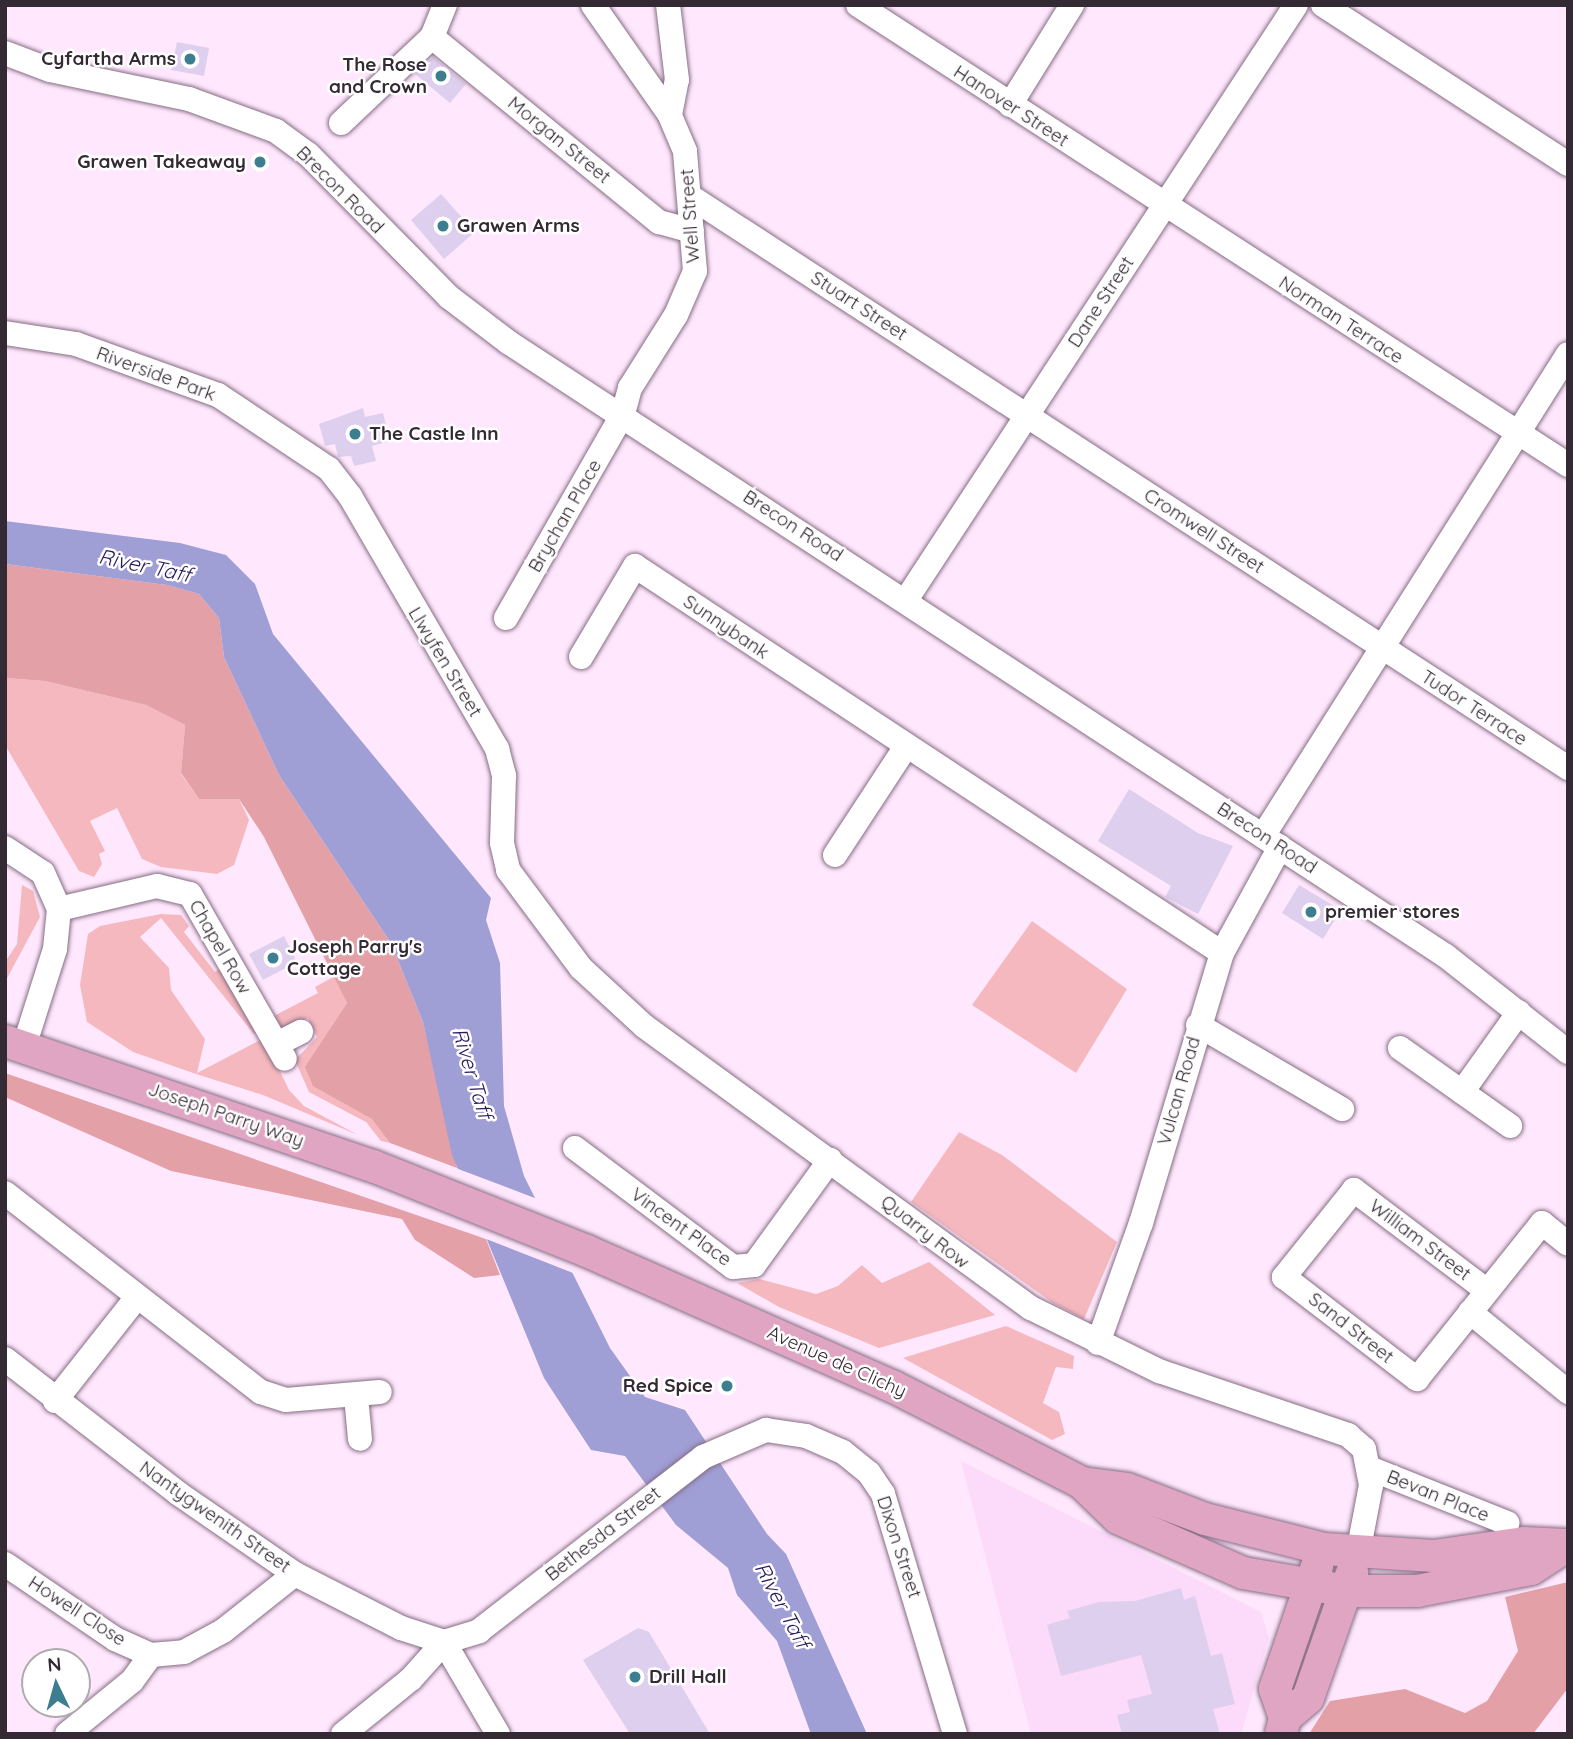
<!DOCTYPE html>
<style>
body{margin:0}
#map{position:relative;width:1573px;height:1739px;overflow:hidden;background:#ffe8fd;font-family:Quicksand,sans-serif}
div>[style]{position:absolute}
[style*='--x']{left:calc(var(--x)*1px);top:calc(var(--y)*1px);width:calc(var(--w)*1px);rotate:calc(var(--a)*1deg)}
.built>*{inset:0;background:#fcdaf9}
.green>*{inset:0;background:#f5b8be}
.forest>*{inset:0;background:#e3a0a7}
.water>*{inset:0;background:#9f9ed5}
.pier>*{inset:0;background:#ffe8fd}
.building>*{inset:0;background:#decfee}
.roads{filter:drop-shadow(0 0 2px #866d84) drop-shadow(0 0 2px #866d84)}
.minor>*{height:24px;margin:-12px;padding:0 12px;transform-origin:12px;border-radius:12px;background:#fff}
.major>*{height:32px;margin:-16px;padding:0 16px;transform-origin:16px;border-radius:16px;background:#e0a5c2}
.dots>*{width:19px;height:19px;translate:-50% -50%;box-sizing:border-box;border:4px solid #fff;border-radius:50%}
span{translate:-50% -50%;white-space:nowrap;text-align:center;line-height:1.15;-webkit-text-stroke:5px #fff;paint-order:stroke}
.poi-label{font-size:19px;color:#342a33;font-weight:700}
.right{translate:-100% -50%;text-align:right}
.left{translate:0 -50%;text-align:left}
.street-label{font-size:19px;color:#342a33}
.water-label{font-size:21px;color:#281c5d;font-style:italic}
.frame{position:absolute;inset:0;border:7px solid #342a33;pointer-events:none}
.north{position:absolute;left:21px;top:1648px;width:70px;height:70px;box-sizing:border-box;background:#fff;border:2px solid #aeaaad;border-radius:50%;rotate:355deg;font-size:19px;font-weight:700;line-height:28px;text-align:center;color:#342a33}
.north::after{content:'';display:block;margin:auto;width:24px;height:32px;background:#3c7d90;clip-path:polygon(50% 0,100% 100%,50% 72%,0 100%)}
</style>
<div id="map">
<div class="built">
<i style="clip-path:polygon(961px 1461px,1261px 1612px,1269px 1638px,1241px 1734px,1031px 1734px)"></i>
</div>
<div class="green">
<i style="clip-path:polygon(5px 678px,45px 681px,146px 705px,185px 725px,181px 774px,199px 799px,239px 799px,249px 820px,234px 865px,217px 874px,161px 867px,142px 859px,117px 808px,90px 821px,105px 851px,99px 854px,102px 864px,94px 877px,79px 871px,5px 745px)"></i>
<i style="clip-path:polygon(22px 885px,33px 891px,40px 917px,5px 982px,5px 962px,17px 944px)"></i>
<i style="clip-path:polygon(161px 914px,181px 915px,189px 926px,184px 932px,215px 972px,224px 966px,259px 1031px,254px 1034px,161px 918px,140px 937px,169px 968px,171px 990px,205px 1039px,197px 1073px,264px 1038px,289px 1090px,304px 1106px,358px 1135px,263px 1095px,196px 1074px,133px 1052px,87px 1022px,80px 985px,88px 934px,100px 926px)"></i>
<i style="clip-path:polygon(1032px 921px,1127px 989px,1076px 1073px,972px 1005px)"></i>
<i style="clip-path:polygon(337px 975px,347px 1003px,306px 1067px,373px 1119px,390px 1143px,381px 1141px,366px 1122px,309px 1092px,295px 1060px,317px 1037px,308px 1018px,277px 1032px,270px 1018px,318px 993px,315px 987px)"></i>
<i style="clip-path:polygon(959px 1132px,1002px 1155px,1117px 1242px,1084px 1319px,1053px 1303px,911px 1202px)"></i>
<i style="clip-path:polygon(929px 1262px,995px 1315px,879px 1348px,779px 1307px,737px 1283px,759px 1279px,816px 1294px,838px 1286px,862px 1265px,882px 1283px)"></i>
<i style="clip-path:polygon(1006px 1326px,1074px 1356px,1073px 1369px,1056px 1367px,1043px 1403px,1059px 1412px,1065px 1434px,1052px 1440px,903px 1358px)"></i>
</div>
<div class="forest">
<i style="clip-path:polygon(5px 564px,167px 585px,199px 594px,219px 618px,224px 657px,279px 775px,391px 943px,423px 1022px,457px 1168px,390px 1143px,372px 1119px,313px 1086px,305px 1067px,347px 1003px,264px 837px,239px 799px,199px 799px,181px 773px,185px 725px,146px 705px,45px 681px,5px 678px)"></i>
<i style="clip-path:polygon(5px 1073px,486px 1239px,500px 1275px,474px 1278px,415px 1240px,402px 1219px,171px 1171px,5px 1097px)"></i>
<i style="clip-path:polygon(1568px 1582px,1568px 1688px,1533px 1734px,1309px 1734px,1330px 1701px,1405px 1689px,1465px 1713px,1487px 1701px,1518px 1651px,1505px 1597px)"></i>
</div>
<div class="water">
<i style="clip-path:polygon(5px 521px,180px 543px,226px 555px,255px 584px,273px 634px,491px 898px,486px 920px,500px 963px,504px 1106px,524px 1176px,610px 1348px,645px 1397px,685px 1410px,767px 1534px,786px 1554px,867px 1734px,811px 1734px,777px 1641px,737px 1595px,728px 1568px,676px 1525px,625px 1456px,591px 1450px,544px 1378px,452px 1155px,423px 1022px,391px 943px,279px 775px,224px 657px,219px 618px,199px 594px,167px 585px,5px 564px)"></i>
</div>
<div class="pier">
<i style="clip-path:polygon(453px 1167px,540px 1200px,573px 1273px,481px 1237px)"></i>
</div>
<div class="building">
<i style="clip-path:polygon(177px 42px,209px 48px,204px 76px,171px 70px)"></i>
<i style="clip-path:polygon(433px 57px,466px 84px,450px 103px,415px 74px)"></i>
<i style="clip-path:polygon(441px 194px,475px 232px,444px 259px,411px 220px)"></i>
<i style="clip-path:polygon(363px 408px,365px 417px,383px 413px,390px 441px,372px 446px,376px 461px,354px 466px,351px 456px,338px 457px,335px 444px,325px 446px,319px 424px)"></i>
<i style="clip-path:polygon(1129px 789px,1198px 833px,1233px 846px,1198px 914px,1165px 897px,1171px 886px,1098px 841px)"></i>
<i style="clip-path:polygon(1299px 885px,1341px 910px,1323px 939px,1282px 913px)"></i>
<i style="clip-path:polygon(284px 936px,297px 962px,263px 980px,249px 954px)"></i>
<i style="clip-path:polygon(1181px 1588px,1184px 1600px,1195px 1596px,1211px 1656px,1222px 1653px,1235px 1704px,1213px 1709px,1220px 1734px,1122px 1734px,1117px 1715px,1130px 1712px,1127px 1700px,1152px 1694px,1141px 1655px,1061px 1676px,1047px 1625px,1070px 1618px,1067px 1611px,1099px 1602px,1135px 1601px)"></i>
<i style="clip-path:polygon(638px 1628px,649px 1632px,710px 1734px,630px 1734px,583px 1660px)"></i>
</div>
<div class="roads">
<div class="minor">
<i style="--x:593;--y:5;--w:134;--a:55"></i>
<i style="--x:858;--y:5;--w:846;--a:32.94"></i>
<i style="--x:1323;--y:5;--w:292;--a:33"></i>
<i style="--x:432;--y:37;--w:293;--a:39.2"></i>
<i style="--x:659;--y:222;--w:34;--a:15"></i>
<i style="--x:5;--y:53;--w:48;--a:20.7"></i>
<i style="--x:50;--y:70;--w:142;--a:11.8"></i>
<i style="--x:189;--y:99;--w:93;--a:20.2"></i>
<i style="--x:276;--y:131;--w:39;--a:36"></i>
<i style="--x:308;--y:154;--w:201;--a:45.4"></i>
<i style="--x:449;--y:297;--w:74;--a:37.3"></i>
<i style="--x:508;--y:342;--w:1121;--a:33.21"></i>
<i style="--x:1446;--y:956;--w:155;--a:38.2"></i>
<i style="--x:1010;--y:105;--w:118;--a:-58.2"></i>
<i style="--x:341;--y:123;--w:125;--a:-43.4"></i>
<i style="--x:432;--y:37;--w:35;--a:-68"></i>
<i style="--x:691;--y:197;--w:1047;--a:33.07"></i>
<i style="--x:5;--y:333;--w:72;--a:8.8"></i>
<i style="--x:76;--y:344;--w:151;--a:19.8"></i>
<i style="--x:218;--y:395;--w:133;--a:33.7"></i>
<i style="--x:329;--y:469;--w:34;--a:52"></i>
<i style="--x:350;--y:496;--w:293;--a:59.8"></i>
<i style="--x:497;--y:749;--w:28;--a:75"></i>
<i style="--x:504;--y:776;--w:67;--a:91.7"></i>
<i style="--x:502;--y:843;--w:28;--a:77"></i>
<i style="--x:508;--y:870;--w:122;--a:53.3"></i>
<i style="--x:581;--y:968;--w:86;--a:42.6"></i>
<i style="--x:644;--y:1026;--w:479;--a:36.1"></i>
<i style="--x:1031;--y:1308;--w:143;--a:26.2"></i>
<i style="--x:1159;--y:1371;--w:200;--a:18.7"></i>
<i style="--x:1348;--y:1435;--w:21;--a:41"></i>
<i style="--x:1364;--y:1449;--w:37;--a:79"></i>
<i style="--x:1371;--y:1485;--w:69;--a:100.8"></i>
<i style="--x:906;--y:600;--w:711;--a:-56.76"></i>
<i style="--x:506;--y:618;--w:235;--a:-60.2"></i>
<i style="--x:623;--y:414;--w:27;--a:-75"></i>
<i style="--x:630;--y:388;--w:86;--a:-57.8"></i>
<i style="--x:676;--y:315;--w:48;--a:-66.6"></i>
<i style="--x:695;--y:271;--w:120;--a:-94.8"></i>
<i style="--x:685;--y:151;--w:39;--a:-113"></i>
<i style="--x:670;--y:115;--w:36;--a:-79"></i>
<i style="--x:677;--y:80;--w:76;--a:-96.8"></i>
<i style="--x:581;--y:657;--w:106;--a:-59.3"></i>
<i style="--x:635;--y:566;--w:703;--a:33.4"></i>
<i style="--x:1263;--y:836;--w:570;--a:-57.68"></i>
<i style="--x:5;--y:848;--w:45;--a:33.3"></i>
<i style="--x:43;--y:873;--w:39;--a:66"></i>
<i style="--x:59;--y:909;--w:40;--a:95.7"></i>
<i style="--x:55;--y:949;--w:103;--a:107.6"></i>
<i style="--x:835;--y:855;--w:128;--a:-56.8"></i>
<i style="--x:59;--y:909;--w:101;--a:-13.2"></i>
<i style="--x:157;--y:886;--w:34;--a:14"></i>
<i style="--x:190;--y:894;--w:190;--a:60.1"></i>
<i style="--x:1198;--y:1025;--w:167;--a:30.3"></i>
<i style="--x:277;--y:1044;--w:27;--a:-27"></i>
<i style="--x:1400;--y:1048;--w:135;--a:35.3"></i>
<i style="--x:1462;--y:1092;--w:98;--a:-54.5"></i>
<i style="--x:575;--y:1148;--w:198;--a:37"></i>
<i style="--x:733;--y:1267;--w:21;--a:-5"></i>
<i style="--x:754;--y:1265;--w:130;--a:-54.1"></i>
<i style="--x:5;--y:1193;--w:324;--a:37.9"></i>
<i style="--x:261;--y:1392;--w:26;--a:18"></i>
<i style="--x:286;--y:1400;--w:94;--a:-4.9"></i>
<i style="--x:1486;--y:1290;--w:166;--a:-142.9"></i>
<i style="--x:1354;--y:1190;--w:112;--a:128.8"></i>
<i style="--x:1284;--y:1277;--w:168;--a:37.5"></i>
<i style="--x:1417;--y:1379;--w:200;--a:-51.3"></i>
<i style="--x:1542;--y:1223;--w:33;--a:39"></i>
<i style="--x:1470;--y:1312;--w:127;--a:39.2"></i>
<i style="--x:1098;--y:1343;--w:127;--a:-70.3"></i>
<i style="--x:1141;--y:1223;--w:282;--a:-73.3"></i>
<i style="--x:1222;--y:953;--w:121;--a:-61.3"></i>
<i style="--x:5;--y:1359;--w:220;--a:37.8"></i>
<i style="--x:179;--y:1494;--w:141;--a:34.6"></i>
<i style="--x:295;--y:1574;--w:119;--a:27"></i>
<i style="--x:401;--y:1628;--w:45;--a:18"></i>
<i style="--x:356;--y:1396;--w:43;--a:84.7"></i>
<i style="--x:55;--y:1401;--w:132;--a:-51.7"></i>
<i style="--x:1369;--y:1468;--w:149;--a:21.7"></i>
<i style="--x:5;--y:1564;--w:133;--a:34.3"></i>
<i style="--x:115;--y:1639;--w:39;--a:24"></i>
<i style="--x:151;--y:1655;--w:33;--a:-5"></i>
<i style="--x:184;--y:1652;--w:44;--a:-28.3"></i>
<i style="--x:223;--y:1631;--w:92;--a:-38.4"></i>
<i style="--x:444;--y:1642;--w:37;--a:-17"></i>
<i style="--x:479;--y:1631;--w:284;--a:-37.8"></i>
<i style="--x:703;--y:1457;--w:69;--a:-23.2"></i>
<i style="--x:766;--y:1430;--w:40;--a:8.5"></i>
<i style="--x:806;--y:1436;--w:40;--a:23.4"></i>
<i style="--x:843;--y:1452;--w:33;--a:39"></i>
<i style="--x:869;--y:1473;--w:25;--a:56"></i>
<i style="--x:883;--y:1494;--w:251;--a:73.3"></i>
<i style="--x:444;--y:1642;--w:107;--a:59.6"></i>
<i style="--x:67;--y:1734;--w:84;--a:-39.2"></i>
<i style="--x:132;--y:1681;--w:32;--a:-54"></i>
<i style="--x:343;--y:1734;--w:87;--a:-39"></i>
<i style="--x:411;--y:1679;--w:50;--a:-48.3"></i>
</div>
<div class="major">
<i style="--x:5;--y:1041;--w:389;--a:18.8"></i>
<i style="--x:373;--y:1166;--w:230;--a:21.7"></i>
<i style="--x:587;--y:1251;--w:334;--a:23.9"></i>
<i style="--x:892;--y:1386;--w:213;--a:27"></i>
<i style="--x:1082;--y:1483;--w:50;--a:44.2"></i>
<i style="--x:1118;--y:1518;--w:137;--a:23.7"></i>
<i style="--x:1243;--y:1573;--w:106;--a:9.8"></i>
<i style="--x:1347;--y:1591;--w:70;--a:0"></i>
<i style="--x:1417;--y:1591;--w:116;--a:-10.9"></i>
<i style="--x:1531;--y:1569;--w:44;--a:-33"></i>
<i style="--x:1082;--y:1483;--w:45;--a:7.6"></i>
<i style="--x:1127;--y:1489;--w:84;--a:21"></i>
<i style="--x:1205;--y:1519;--w:123;--a:14.1"></i>
<i style="--x:1324;--y:1549;--w:110;--a:3.6"></i>
<i style="--x:1434;--y:1556;--w:91;--a:-8.2"></i>
<i style="--x:1524;--y:1543;--w:41;--a:2.8"></i>
<i style="--x:1285;--y:1718;--w:30;--a:-41"></i>
<i style="--x:1308;--y:1698;--w:133;--a:-70.6"></i>
<i style="--x:1281;--y:1734;--w:16;--a:-76"></i>
<i style="--x:1285;--y:1718;--w:31;--a:-109"></i>
<i style="--x:1275;--y:1689;--w:130;--a:-71.1"></i>
</div>
</div>
<div class="dots">
<i style="left:190px;top:59px;background:#3c7d90"></i>
<i style="left:441px;top:76px;background:#3c7d90"></i>
<i style="left:260px;top:162px;background:#3c7d90"></i>
<i style="left:443px;top:226px;background:#3c7d90"></i>
<i style="left:355px;top:434px;background:#3c7d90"></i>
<i style="left:1311px;top:912px;background:#3c7d90"></i>
<i style="left:273px;top:958px;background:#3c7d90"></i>
<i style="left:727px;top:1386px;background:#3c7d90"></i>
<i style="left:635px;top:1677px;background:#3c7d90"></i>
</div>
<div class="poi-label">
<span class="right" style="left:176px;top:59px">Cyfartha Arms</span>
<span class="right" style="left:427px;top:76px">The Rose<br>and Crown</span>
<span class="right" style="left:246px;top:162px">Grawen Takeaway</span>
<span class="left" style="left:457px;top:226px">Grawen Arms</span>
<span class="left" style="left:369px;top:434px">The Castle Inn</span>
<span class="left" style="left:1325px;top:912px">premier stores</span>
<span class="left" style="left:287px;top:958px">Joseph Parry's<br>Cottage</span>
<span class="right" style="left:713px;top:1386px">Red Spice</span>
<span class="left" style="left:649px;top:1677px">Drill Hall</span>
</div>
<div class="street-label">
<span style="left:1011px;top:106px;rotate:33deg">Hanover Street</span>
<span style="left:559px;top:140px;rotate:39deg">Morgan Street</span>
<span style="left:340px;top:190px;rotate:45deg">Brecon Road</span>
<span style="left:690px;top:216px;rotate:-94deg">Well Street</span>
<span style="left:1101px;top:302px;rotate:-57deg">Dane Street</span>
<span style="left:859px;top:306px;rotate:33deg">Stuart Street</span>
<span style="left:1341px;top:320px;rotate:33deg">Norman Terrace</span>
<span style="left:156px;top:374px;rotate:20deg">Riverside Park</span>
<span style="left:565px;top:516px;rotate:-60deg">Brychan Place</span>
<span style="left:793px;top:526px;rotate:33deg">Brecon Road</span>
<span style="left:1204px;top:531px;rotate:33deg">Cromwell Street</span>
<span style="left:726px;top:627px;rotate:34deg">Sunnybank</span>
<span style="left:445px;top:662px;rotate:59deg">Llwyfen Street</span>
<span style="left:1474px;top:708px;rotate:33deg">Tudor Terrace</span>
<span style="left:1267px;top:838px;rotate:33deg">Brecon Road</span>
<span style="left:220px;top:947px;rotate:60deg">Chapel Row</span>
<span style="left:1179px;top:1091px;rotate:-74deg">Vulcan Road</span>
<span style="left:226px;top:1115px;rotate:19deg">Joseph Parry Way</span>
<span style="left:681px;top:1227px;rotate:36deg">Vincent Place</span>
<span style="left:925px;top:1232px;rotate:38deg">Quarry Row</span>
<span style="left:1420px;top:1240px;rotate:37deg">William Street</span>
<span style="left:1351px;top:1328px;rotate:38deg">Sand Street</span>
<span style="left:837px;top:1362px;rotate:24deg">Avenue de Clichy</span>
<span style="left:1438px;top:1496px;rotate:22deg">Bevan Place</span>
<span style="left:215px;top:1517px;rotate:35deg">Nantygwenith Street</span>
<span style="left:603px;top:1534px;rotate:-38deg">Bethesda Street</span>
<span style="left:899px;top:1547px;rotate:72deg">Dixon Street</span>
<span style="left:77px;top:1611px;rotate:33deg">Howell Close</span>
</div>
<div class="water-label">
<span style="left:145px;top:565px;rotate:12deg">River Taff</span>
<span style="left:473px;top:1073px;rotate:73deg">River Taff</span>
<span style="left:783px;top:1605px;rotate:62deg">River Taff</span>
</div>
<div class="frame"></div>
<div class="north">N</div>
</div>
